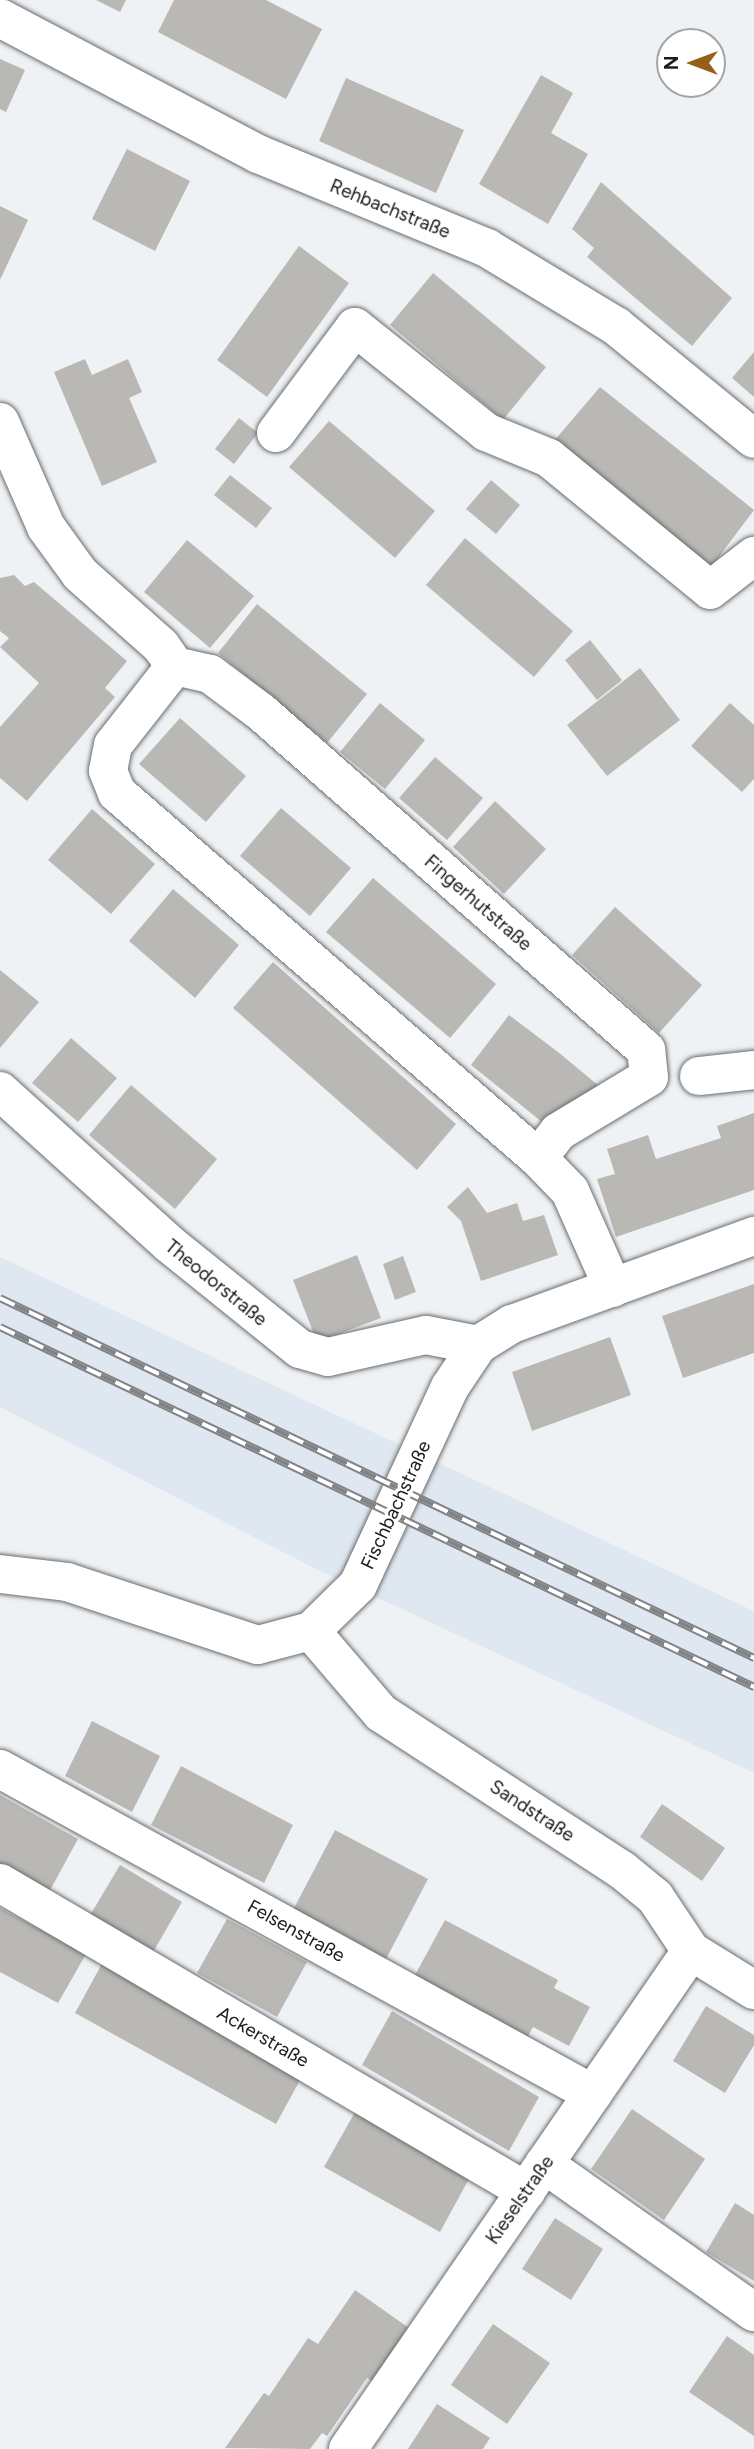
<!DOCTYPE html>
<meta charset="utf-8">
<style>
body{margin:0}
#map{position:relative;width:754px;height:2449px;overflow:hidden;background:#eff2f5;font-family:Figtree,sans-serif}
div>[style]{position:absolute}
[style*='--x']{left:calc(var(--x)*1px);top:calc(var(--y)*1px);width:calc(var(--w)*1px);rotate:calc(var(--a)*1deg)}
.built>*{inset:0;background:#dfe8f0}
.building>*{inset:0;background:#bab8b5}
.roads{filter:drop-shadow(0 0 2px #6b6d6f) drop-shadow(0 0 2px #6b6d6f)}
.minor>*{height:38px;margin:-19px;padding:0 19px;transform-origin:19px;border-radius:19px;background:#fff}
.tertiary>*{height:38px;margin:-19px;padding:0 19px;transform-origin:19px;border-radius:19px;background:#fff}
.rail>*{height:8px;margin-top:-4px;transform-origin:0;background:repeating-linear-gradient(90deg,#fff 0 16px,#818385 0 32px);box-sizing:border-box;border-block:2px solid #818385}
span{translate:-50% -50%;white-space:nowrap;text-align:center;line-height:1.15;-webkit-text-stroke:7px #fff;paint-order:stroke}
.street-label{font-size:19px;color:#1b1c1d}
.north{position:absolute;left:656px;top:28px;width:70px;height:70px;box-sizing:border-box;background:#fff;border:2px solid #a4a4a5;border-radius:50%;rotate:270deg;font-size:19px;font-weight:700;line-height:28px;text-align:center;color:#1b1c1d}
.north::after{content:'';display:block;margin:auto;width:24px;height:32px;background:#965f18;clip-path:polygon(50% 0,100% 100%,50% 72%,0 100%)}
</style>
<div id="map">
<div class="built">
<i style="clip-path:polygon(0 1257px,754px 1611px,754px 1773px,318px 1570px,0 1407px)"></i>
</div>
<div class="building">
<i style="clip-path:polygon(96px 0,126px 0,120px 12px)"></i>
<i style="clip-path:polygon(174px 0,266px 0,322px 29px,286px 99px,158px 32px)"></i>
<i style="clip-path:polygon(0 59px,25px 70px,6px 112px,0 109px)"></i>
<i style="clip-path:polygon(541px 75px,573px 93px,551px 133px,588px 154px,548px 224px,479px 184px)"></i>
<i style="clip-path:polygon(346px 78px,464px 130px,436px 193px,319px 141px)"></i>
<i style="clip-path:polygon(127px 149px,190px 181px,155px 251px,92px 219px)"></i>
<i style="clip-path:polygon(601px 182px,732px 298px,692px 346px,587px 257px,594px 248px,572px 229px)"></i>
<i style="clip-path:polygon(0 206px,28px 220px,0 280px)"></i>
<i style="clip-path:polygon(299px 246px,349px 283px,267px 397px,217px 360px)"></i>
<i style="clip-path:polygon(433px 273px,546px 367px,503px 420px,390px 325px)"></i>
<i style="clip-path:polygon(754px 352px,754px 397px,732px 378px)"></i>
<i style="clip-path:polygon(85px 359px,92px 375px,128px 359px,142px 392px,129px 398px,157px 462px,102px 486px,54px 372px)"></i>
<i style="clip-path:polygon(600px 387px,754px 510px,712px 566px,554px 441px)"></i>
<i style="clip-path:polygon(239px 418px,258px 433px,234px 464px,215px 449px)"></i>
<i style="clip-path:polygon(329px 421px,435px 511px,395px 558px,289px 467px)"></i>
<i style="clip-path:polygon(230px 475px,272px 508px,256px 528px,214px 495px)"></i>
<i style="clip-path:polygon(491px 480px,520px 505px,496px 534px,466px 509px)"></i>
<i style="clip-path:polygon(465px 538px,573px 631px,534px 677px,426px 585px)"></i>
<i style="clip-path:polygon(187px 540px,254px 596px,210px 648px,144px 592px)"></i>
<i style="clip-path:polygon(14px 575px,25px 586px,34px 582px,127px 661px,105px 688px,115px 697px,27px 801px,0 778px,0 727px,39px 683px,0 647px,9px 638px,0 631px,0 578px)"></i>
<i style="clip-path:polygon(257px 604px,367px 694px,327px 743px,218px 653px)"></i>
<i style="clip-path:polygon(590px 640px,622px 680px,597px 700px,565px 660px)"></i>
<i style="clip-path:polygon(640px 668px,680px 720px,607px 776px,567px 725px)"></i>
<i style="clip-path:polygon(380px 703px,425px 740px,385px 789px,340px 752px)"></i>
<i style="clip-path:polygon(730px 703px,754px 725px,754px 779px,742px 792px,691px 746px)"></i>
<i style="clip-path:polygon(180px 718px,246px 776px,206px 822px,139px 764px)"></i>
<i style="clip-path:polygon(435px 757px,483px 798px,447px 840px,399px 798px)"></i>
<i style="clip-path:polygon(495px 801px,546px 849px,504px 894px,453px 847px)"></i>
<i style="clip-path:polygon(281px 808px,351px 868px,310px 916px,240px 856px)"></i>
<i style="clip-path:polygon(92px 809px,155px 864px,111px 914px,48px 860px)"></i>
<i style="clip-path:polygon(373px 878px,496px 984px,450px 1038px,326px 932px)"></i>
<i style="clip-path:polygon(173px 889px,239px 945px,195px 998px,129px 941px)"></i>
<i style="clip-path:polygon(615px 907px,702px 985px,659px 1033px,572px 955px)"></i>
<i style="clip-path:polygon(273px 962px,456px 1124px,417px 1170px,233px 1008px)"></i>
<i style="clip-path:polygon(0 970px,39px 1002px,0 1048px)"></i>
<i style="clip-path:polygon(509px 1015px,558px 1052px,599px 1086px,542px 1122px,471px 1065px)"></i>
<i style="clip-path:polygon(71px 1038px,117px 1078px,78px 1122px,32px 1083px)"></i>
<i style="clip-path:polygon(131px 1085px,217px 1159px,175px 1209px,89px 1135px)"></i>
<i style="clip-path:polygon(754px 1113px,754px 1190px,616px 1237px,597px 1179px,615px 1174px,607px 1149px,648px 1135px,656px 1159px,721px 1138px,717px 1126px)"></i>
<i style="clip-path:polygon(468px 1187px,487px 1213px,517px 1203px,523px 1221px,544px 1215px,558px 1255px,481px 1281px,461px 1221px,447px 1207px)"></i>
<i style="clip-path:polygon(357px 1255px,381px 1318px,317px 1342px,293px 1280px)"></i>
<i style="clip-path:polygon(403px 1256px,416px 1292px,395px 1300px,383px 1264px)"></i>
<i style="clip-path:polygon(754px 1284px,754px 1353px,683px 1378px,662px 1316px)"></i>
<i style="clip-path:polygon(610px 1337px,631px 1395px,532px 1431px,512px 1372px)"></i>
<i style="clip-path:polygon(92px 1721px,160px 1756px,132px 1812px,65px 1776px)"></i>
<i style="clip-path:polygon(181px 1766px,293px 1825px,264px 1883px,151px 1825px)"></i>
<i style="clip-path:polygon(0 1795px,78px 1839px,49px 1892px,0 1864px)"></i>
<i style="clip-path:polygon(662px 1804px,725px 1848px,702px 1881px,640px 1837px)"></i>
<i style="clip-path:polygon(335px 1830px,428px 1879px,385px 1961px,292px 1912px)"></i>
<i style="clip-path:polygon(120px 1865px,182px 1902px,152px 1954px,89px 1917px)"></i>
<i style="clip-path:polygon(0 1908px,86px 1954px,58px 2003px,0 1972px)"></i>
<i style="clip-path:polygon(227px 1919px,307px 1962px,277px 2017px,197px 1973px)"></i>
<i style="clip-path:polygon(445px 1920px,558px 1980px,554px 1988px,590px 2007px,569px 2046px,533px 2027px,528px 2036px,415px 1975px)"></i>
<i style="clip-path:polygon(104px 1960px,305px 2071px,276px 2124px,75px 2013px)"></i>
<i style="clip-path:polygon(706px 2006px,754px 2035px,754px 2045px,725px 2093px,673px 2061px)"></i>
<i style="clip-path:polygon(392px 2011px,539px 2097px,509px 2151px,362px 2065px)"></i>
<i style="clip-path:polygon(632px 2109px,705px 2159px,664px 2220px,591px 2169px)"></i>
<i style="clip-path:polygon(355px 2112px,470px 2177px,440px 2232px,324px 2167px)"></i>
<i style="clip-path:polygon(735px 2203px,754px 2215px,754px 2281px,706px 2252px)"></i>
<i style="clip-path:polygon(555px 2218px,603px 2249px,571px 2300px,522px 2269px)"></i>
<i style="clip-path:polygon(355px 2290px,409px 2328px,372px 2381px,367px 2378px,327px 2436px,322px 2433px,310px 2449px,225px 2448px,264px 2393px,269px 2396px,308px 2338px,318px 2344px)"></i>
<i style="clip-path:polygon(493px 2324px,550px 2363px,507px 2424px,451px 2385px)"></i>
<i style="clip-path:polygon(727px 2336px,754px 2355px,754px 2436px,689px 2392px)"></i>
<i style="clip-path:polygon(437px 2404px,490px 2438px,483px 2449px,408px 2449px)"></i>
</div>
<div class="roads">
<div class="minor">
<i style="--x:0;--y:18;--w:292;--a:27.8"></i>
<i style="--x:258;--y:154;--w:248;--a:22.3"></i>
<i style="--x:487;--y:248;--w:151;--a:31.2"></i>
<i style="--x:616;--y:326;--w:178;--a:39.3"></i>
<i style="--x:0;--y:422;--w:115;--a:66.3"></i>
<i style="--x:46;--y:527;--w:58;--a:54.1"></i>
<i style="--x:80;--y:574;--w:108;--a:41.6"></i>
<i style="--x:161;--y:646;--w:24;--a:55"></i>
<i style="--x:276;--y:433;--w:132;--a:-53.3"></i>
<i style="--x:355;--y:327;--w:168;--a:38.7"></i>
<i style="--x:486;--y:432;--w:68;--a:22.4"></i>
<i style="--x:549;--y:458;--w:208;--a:39.3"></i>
<i style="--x:710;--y:590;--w:56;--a:-37.7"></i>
<i style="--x:699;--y:1076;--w:55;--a:-6.2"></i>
<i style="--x:0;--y:1091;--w:227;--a:42.1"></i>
<i style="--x:168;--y:1243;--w:169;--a:38.8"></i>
<i style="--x:300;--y:1349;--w:29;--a:16"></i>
<i style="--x:328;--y:1357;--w:100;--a:-12.7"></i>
<i style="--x:426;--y:1335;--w:53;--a:10.9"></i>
<i style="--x:538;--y:1158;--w:33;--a:-52"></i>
<i style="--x:558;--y:1132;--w:106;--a:-31.1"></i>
<i style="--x:649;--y:1077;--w:27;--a:-96"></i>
<i style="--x:646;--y:1050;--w:512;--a:-138.72"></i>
<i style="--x:261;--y:712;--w:64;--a:-143.3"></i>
<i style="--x:210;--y:674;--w:36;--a:-167"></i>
<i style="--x:175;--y:666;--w:100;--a:128.1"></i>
<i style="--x:113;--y:745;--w:26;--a:101"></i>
<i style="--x:108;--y:771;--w:24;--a:68"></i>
<i style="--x:117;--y:793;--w:557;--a:40.92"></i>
<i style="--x:538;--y:1158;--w:46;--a:45.9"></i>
<i style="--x:570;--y:1191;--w:106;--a:66.1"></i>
<i style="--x:311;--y:1631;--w:108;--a:49.5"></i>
<i style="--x:381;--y:1713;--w:288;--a:33.1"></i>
<i style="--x:622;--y:1870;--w:43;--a:39.3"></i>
<i style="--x:655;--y:1897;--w:65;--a:56.3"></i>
<i style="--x:691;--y:1951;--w:74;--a:31.8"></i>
<i style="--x:0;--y:1769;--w:676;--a:28.73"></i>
<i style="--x:0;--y:1883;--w:610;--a:30.35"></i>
<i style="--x:544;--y:2164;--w:257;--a:35.2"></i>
<i style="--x:348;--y:2449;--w:605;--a:-55.44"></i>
</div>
<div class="tertiary">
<i style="--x:0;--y:1574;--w:67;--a:6.8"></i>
<i style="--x:67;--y:1582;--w:201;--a:18.3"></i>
<i style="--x:258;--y:1645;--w:55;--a:-14.8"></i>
<i style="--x:311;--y:1631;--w:66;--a:-44.4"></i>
<i style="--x:358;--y:1585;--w:218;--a:-65.1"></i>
<i style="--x:450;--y:1387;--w:50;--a:-56.3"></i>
<i style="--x:478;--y:1345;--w:40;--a:-32"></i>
<i style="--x:512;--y:1324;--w:258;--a:-20"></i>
</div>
</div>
<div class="rail">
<i style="--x:0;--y:1298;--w:836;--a:25.52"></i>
<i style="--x:0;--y:1327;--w:836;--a:25.52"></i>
</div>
<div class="street-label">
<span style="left:390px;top:209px;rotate:22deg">Rehbachstraße</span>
<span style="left:478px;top:903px;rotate:41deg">Fingerhutstraße</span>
<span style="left:216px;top:1283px;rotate:39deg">Theodorstraße</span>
<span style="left:396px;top:1505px;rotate:-65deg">Fischbachstraße</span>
<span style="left:532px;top:1811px;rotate:33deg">Sandstraße</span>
<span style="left:296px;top:1931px;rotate:29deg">Felsenstraße</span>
<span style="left:263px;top:2037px;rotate:30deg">Ackerstraße</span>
<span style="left:520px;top:2200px;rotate:-55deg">Kieselstraße</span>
</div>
<div class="north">N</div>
</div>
